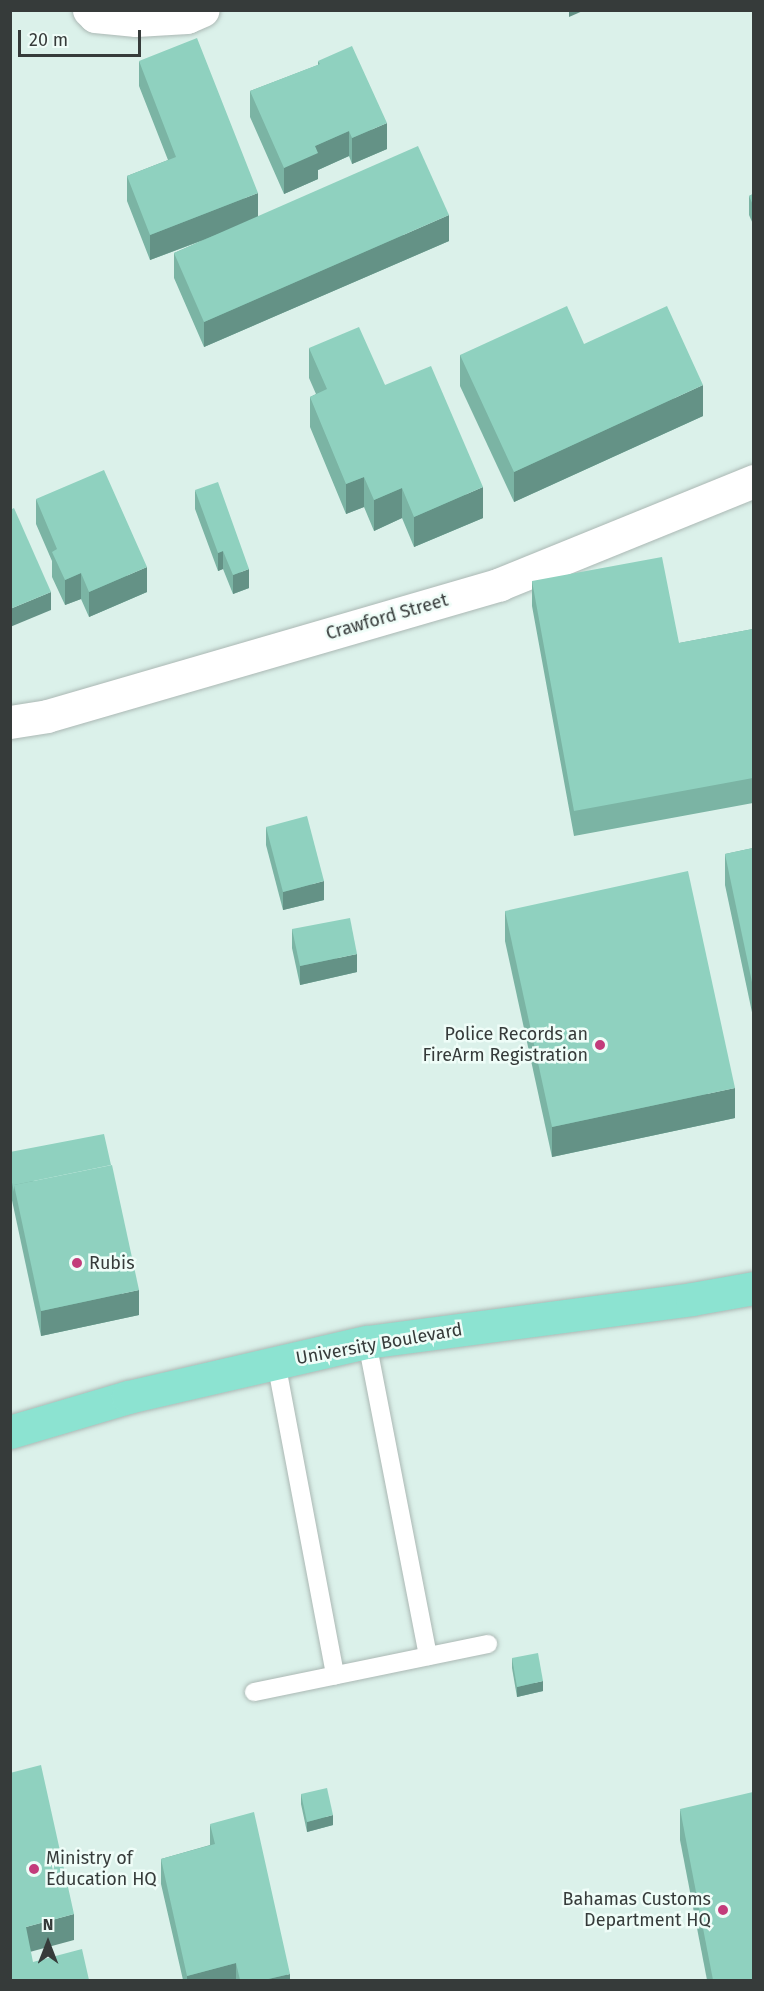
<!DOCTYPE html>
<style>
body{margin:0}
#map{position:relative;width:764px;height:1991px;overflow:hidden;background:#effdf8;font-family:"Fira Sans",sans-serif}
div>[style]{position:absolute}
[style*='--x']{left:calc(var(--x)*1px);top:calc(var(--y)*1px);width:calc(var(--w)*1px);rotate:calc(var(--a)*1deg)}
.built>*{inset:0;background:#dbf1ea}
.roads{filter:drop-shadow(0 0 2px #abb8b4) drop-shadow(0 0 2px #abb8b4)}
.service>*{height:18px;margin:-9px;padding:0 9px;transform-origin:9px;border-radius:9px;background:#fff}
.minor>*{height:33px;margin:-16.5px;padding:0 16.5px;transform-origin:16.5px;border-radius:16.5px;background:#fff}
.primary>*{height:33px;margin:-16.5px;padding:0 16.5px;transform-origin:16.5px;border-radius:16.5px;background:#8ce3d1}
.wall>*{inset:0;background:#7bb4a4}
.shaded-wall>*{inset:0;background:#649286}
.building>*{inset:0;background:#8fd1bf}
.dots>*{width:16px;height:16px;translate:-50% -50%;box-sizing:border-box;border:3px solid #effdf8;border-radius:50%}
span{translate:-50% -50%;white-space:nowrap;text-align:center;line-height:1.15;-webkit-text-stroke:5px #effdf8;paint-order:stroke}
.street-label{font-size:18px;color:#363b3a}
.poi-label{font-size:18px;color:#363b3a}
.right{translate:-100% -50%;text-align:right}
.left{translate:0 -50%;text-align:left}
.frame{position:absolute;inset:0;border:12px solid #363b3a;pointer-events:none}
.north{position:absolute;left:18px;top:1913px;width:60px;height:60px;-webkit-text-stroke:4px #effdf8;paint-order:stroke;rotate:0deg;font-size:16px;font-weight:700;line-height:24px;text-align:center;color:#363b3a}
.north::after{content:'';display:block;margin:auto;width:21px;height:27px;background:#363b3a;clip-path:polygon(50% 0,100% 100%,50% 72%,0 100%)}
.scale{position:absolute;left:18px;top:30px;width:123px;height:27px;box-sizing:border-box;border:3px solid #363b3a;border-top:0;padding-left:8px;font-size:18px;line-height:21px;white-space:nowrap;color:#363b3a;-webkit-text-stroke:4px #effdf8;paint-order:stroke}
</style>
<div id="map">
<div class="built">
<i style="clip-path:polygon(11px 11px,753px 11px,753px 1980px,11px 1980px)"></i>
</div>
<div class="roads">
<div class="service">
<i style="--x:367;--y:1342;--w:320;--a:79"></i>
<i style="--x:276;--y:1362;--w:319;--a:79.3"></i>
<i style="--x:254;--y:1692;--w:239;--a:-11.6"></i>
</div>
<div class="minor">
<i style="--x:89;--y:10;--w:8;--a:45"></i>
<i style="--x:95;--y:16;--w:41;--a:5.6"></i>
<i style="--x:136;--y:20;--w:51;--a:-3.4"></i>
<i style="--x:187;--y:17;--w:17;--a:-24"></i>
<i style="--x:10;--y:722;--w:37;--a:-9"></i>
<i style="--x:47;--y:716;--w:472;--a:-16.2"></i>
<i style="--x:500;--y:584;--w:274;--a:-22.1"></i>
</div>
<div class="primary">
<i style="--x:10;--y:1432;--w:123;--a:-16.5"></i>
<i style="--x:128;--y:1397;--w:245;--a:-13"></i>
<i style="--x:367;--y:1342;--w:328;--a:-7.5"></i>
<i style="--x:692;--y:1299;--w:63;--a:-10.1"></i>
</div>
</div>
<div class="wall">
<i style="clip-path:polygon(139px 61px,258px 216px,449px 241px,204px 347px,174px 278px,174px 253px,204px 240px,150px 260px,127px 201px,127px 176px,168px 160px,139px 86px)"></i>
<i style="clip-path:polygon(318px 61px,387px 149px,352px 164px,349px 156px,318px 170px,318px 179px,284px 194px,250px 117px,250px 91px,318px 65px)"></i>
<i style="clip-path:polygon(753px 194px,753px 224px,749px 215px,749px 196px)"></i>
<i style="clip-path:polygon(584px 344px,703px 416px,514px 502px,460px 386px,460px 355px)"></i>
<i style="clip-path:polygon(309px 348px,385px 385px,483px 518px,414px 547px,402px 518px,374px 531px,364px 507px,346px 514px,310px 427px,310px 397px,316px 394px,309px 378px)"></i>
<i style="clip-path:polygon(195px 490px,249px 588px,233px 594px,223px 569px,218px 571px,195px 509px)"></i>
<i style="clip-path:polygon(36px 499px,147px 592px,89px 617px,81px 599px,65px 605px,52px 577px,52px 561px,36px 524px)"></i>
<i style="clip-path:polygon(532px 581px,679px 643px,753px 629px,753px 803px,574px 836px,532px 606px)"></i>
<i style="clip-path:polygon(266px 827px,324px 900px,283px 910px,266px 845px)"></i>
<i style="clip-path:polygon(753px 848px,753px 1017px,725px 885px,725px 854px)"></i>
<i style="clip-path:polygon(505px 911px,735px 1118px,552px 1157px,505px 941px)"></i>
<i style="clip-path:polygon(292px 929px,357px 972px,300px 985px,292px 948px)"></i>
<i style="clip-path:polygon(10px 1152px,139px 1315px,41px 1336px,10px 1191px)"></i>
<i style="clip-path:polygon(512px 1658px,543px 1691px,517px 1697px,512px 1668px)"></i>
<i style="clip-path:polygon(301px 1794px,333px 1825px,307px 1832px,301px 1804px)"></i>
<i style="clip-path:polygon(680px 1809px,753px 1980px,707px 1980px,680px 1840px)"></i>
<i style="clip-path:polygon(210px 1824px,290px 1980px,183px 1980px,161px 1884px,161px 1859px,210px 1845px)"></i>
</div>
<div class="shaded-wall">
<i style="clip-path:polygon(569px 10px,585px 10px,569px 17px)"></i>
<i style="clip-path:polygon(387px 123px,387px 149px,352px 164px,352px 138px)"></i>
<i style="clip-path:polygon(349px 131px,349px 156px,318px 170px,318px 179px,284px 194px,284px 168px,315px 146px)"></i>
<i style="clip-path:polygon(258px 193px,258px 219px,150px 260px,150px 235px)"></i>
<i style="clip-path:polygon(449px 215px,449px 241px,204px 347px,204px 322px)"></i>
<i style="clip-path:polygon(703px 385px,703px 416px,514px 502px,514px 472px)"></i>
<i style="clip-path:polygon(364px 477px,364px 507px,346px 514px,346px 484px)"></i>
<i style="clip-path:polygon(483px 487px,483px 518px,414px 547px,414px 517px)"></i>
<i style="clip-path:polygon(402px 488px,402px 518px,374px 531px,374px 500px)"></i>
<i style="clip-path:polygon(223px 551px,223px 569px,218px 571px,218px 553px)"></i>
<i style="clip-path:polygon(147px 567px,147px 592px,89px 617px,89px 592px)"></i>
<i style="clip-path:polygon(249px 569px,249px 588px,233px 594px,233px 575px)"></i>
<i style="clip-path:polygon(81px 573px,81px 599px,65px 605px,65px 580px)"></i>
<i style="clip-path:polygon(51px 592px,51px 610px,10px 627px,10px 609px)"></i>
<i style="clip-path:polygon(324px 881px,324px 900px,283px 910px,283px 892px)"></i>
<i style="clip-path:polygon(357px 954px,357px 972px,300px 985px,300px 966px)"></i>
<i style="clip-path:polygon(735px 1088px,735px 1118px,552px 1157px,552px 1127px)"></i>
<i style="clip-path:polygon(139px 1290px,139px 1315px,41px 1336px,41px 1311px)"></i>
<i style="clip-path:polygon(543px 1681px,543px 1691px,517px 1697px,517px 1687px)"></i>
<i style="clip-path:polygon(333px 1815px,333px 1825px,307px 1832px,307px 1822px)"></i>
<i style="clip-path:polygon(74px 1914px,74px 1940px,26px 1953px,26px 1927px)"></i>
<i style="clip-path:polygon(236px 1963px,236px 1980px,187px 1980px,187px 1976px)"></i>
<i style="clip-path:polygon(290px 1974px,290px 1980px,264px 1980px)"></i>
</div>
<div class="building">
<i style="clip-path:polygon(197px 38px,258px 193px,150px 235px,127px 176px,176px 157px,139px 61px)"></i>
<i style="clip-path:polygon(352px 46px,387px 123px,352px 138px,349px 131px,315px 146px,318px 153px,284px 168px,250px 91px,320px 64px,318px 61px)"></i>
<i style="clip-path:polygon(418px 146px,449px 215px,204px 322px,174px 253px)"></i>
<i style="clip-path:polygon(753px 194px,753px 205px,749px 196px)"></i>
<i style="clip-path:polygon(567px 306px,584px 344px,667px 306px,703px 385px,514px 472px,460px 355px)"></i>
<i style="clip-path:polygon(359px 327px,385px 385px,431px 366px,483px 487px,414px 517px,402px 488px,374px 500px,364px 477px,346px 484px,310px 397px,327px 389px,309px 348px)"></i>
<i style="clip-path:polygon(104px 470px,147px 567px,89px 592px,81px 573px,65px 580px,52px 552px,57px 549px,36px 499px)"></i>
<i style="clip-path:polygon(218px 482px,249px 569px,233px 575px,223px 551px,218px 553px,195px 490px)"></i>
<i style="clip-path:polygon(14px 508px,51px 592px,10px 609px,10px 510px)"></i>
<i style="clip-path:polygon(662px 557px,679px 643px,753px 629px,753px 778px,574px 811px,532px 581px)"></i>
<i style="clip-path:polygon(307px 816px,324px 881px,283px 892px,266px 827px)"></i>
<i style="clip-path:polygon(753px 848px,753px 987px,725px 854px)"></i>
<i style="clip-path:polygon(688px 871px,735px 1088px,552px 1127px,505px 911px)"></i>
<i style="clip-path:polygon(350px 918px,357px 954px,300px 966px,292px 929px)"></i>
<i style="clip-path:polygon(104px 1134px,111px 1165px,14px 1185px,14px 1192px,10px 1173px,10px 1152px)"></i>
<i style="clip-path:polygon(112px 1165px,139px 1290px,41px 1311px,14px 1185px)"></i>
<i style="clip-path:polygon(538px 1653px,543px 1681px,517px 1687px,512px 1658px)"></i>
<i style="clip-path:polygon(41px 1765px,74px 1914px,26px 1927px,33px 1962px,82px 1949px,89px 1980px,10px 1980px,10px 1773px)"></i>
<i style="clip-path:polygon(327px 1788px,333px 1815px,307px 1822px,301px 1794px)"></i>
<i style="clip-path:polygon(753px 1792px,753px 1980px,713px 1980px,680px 1809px)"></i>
<i style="clip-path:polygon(254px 1812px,290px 1974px,264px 1980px,240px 1980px,236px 1963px,187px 1976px,161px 1859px,215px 1844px,210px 1824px)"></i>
</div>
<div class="dots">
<i style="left:600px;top:1045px;background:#c33c7b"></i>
<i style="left:77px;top:1263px;background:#c33c7b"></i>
<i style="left:34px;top:1869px;background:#c33c7b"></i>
<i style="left:723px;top:1910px;background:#c33c7b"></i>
</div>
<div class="street-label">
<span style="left:387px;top:617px;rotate:-16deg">Crawford Street</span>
<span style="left:379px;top:1344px;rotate:-10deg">University Boulevard</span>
</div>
<div class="poi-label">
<span class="right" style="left:588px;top:1045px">Police Records an<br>FireArm Registration</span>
<span class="left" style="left:89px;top:1263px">Rubis</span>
<span class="left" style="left:46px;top:1869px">Ministry of<br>Education HQ</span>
<span class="right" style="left:711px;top:1910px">Bahamas Customs<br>Department HQ</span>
</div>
<div class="frame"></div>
<div class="north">N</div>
<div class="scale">20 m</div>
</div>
